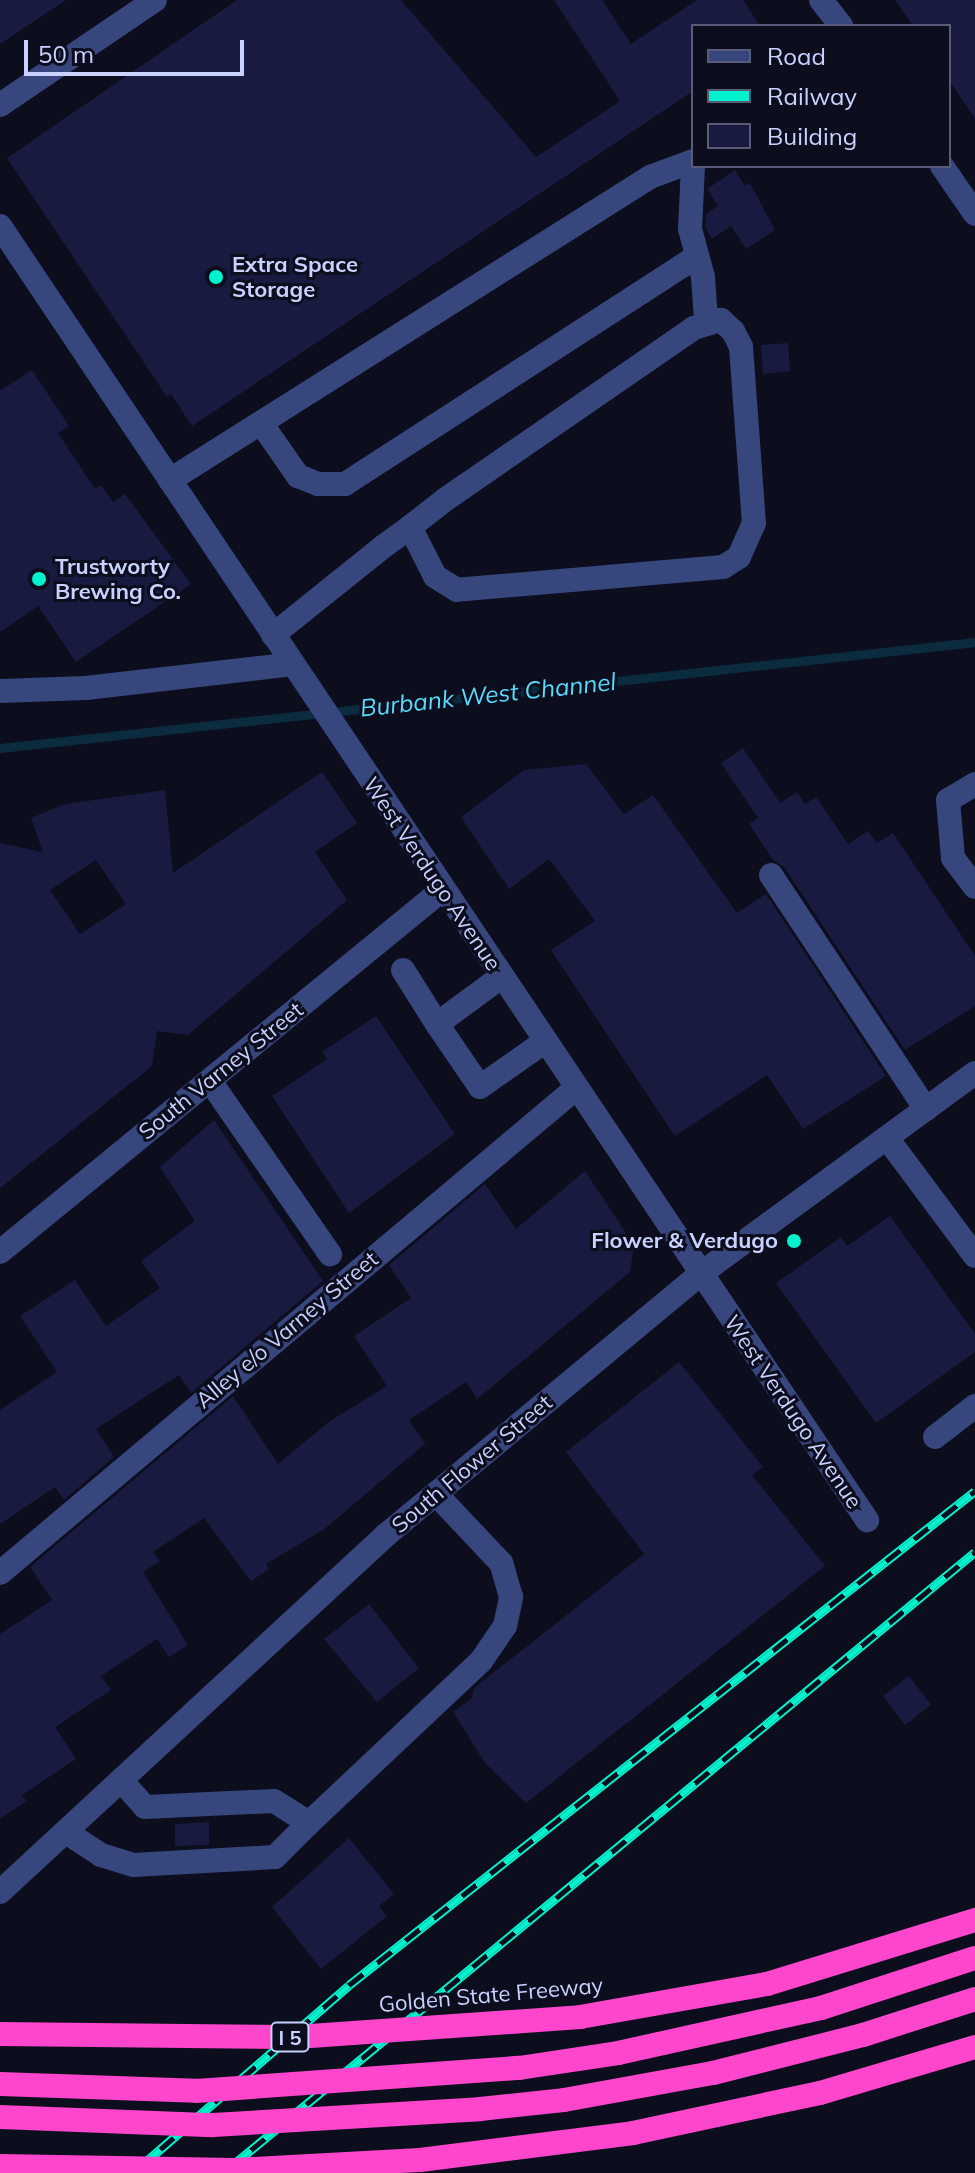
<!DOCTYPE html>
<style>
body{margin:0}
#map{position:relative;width:975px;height:2173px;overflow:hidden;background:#0c0e1e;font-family:Mulish,sans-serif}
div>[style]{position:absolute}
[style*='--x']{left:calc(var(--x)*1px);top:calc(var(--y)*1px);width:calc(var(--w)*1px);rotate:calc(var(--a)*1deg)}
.stream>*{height:9px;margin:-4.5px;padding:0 4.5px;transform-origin:4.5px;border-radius:4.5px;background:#0b2b3e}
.building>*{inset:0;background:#181a3f}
.minor>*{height:24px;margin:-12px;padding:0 12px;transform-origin:12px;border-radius:12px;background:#37467d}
.highway>*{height:24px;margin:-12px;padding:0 12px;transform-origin:12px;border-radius:12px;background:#fd46cc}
.rail>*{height:9px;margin-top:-4.5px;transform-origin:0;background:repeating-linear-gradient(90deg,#0c0e1e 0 18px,#02f2cd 0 36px);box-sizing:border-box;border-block:2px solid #02f2cd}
.highway-bridge>*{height:24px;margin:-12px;padding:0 12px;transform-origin:12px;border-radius:12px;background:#fd46cc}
.dots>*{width:22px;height:22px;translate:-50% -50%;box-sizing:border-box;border:4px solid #0c0e1e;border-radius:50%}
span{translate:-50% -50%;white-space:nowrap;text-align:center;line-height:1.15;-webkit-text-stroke:6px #0c0e1e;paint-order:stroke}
.shield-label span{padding:2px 6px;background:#0c0e1e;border:2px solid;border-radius:6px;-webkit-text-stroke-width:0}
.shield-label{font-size:20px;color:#c9d1ff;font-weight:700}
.poi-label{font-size:22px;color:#c9d1ff;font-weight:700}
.left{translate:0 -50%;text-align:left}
.right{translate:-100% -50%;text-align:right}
.street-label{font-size:22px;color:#c9d1ff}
.water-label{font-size:24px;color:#58dbfe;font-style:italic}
.legend{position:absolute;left:691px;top:24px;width:260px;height:144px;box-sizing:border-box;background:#0c0e1e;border:2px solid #585c78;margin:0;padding:10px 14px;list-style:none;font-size:24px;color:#c9d1ff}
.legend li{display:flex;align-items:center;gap:16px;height:40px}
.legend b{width:40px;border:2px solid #585c78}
.scale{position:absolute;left:24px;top:40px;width:220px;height:36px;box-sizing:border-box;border:4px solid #c9d1ff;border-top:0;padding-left:10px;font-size:24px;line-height:28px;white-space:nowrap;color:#c9d1ff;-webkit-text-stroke:6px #0c0e1e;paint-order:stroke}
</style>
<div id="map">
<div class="stream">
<i style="--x:0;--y:748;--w:981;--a:-6.2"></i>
</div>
<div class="building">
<i style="clip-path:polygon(0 0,66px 0,0 44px)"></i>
<i style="clip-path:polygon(237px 0,401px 0,536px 157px,620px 101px,554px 0,602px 0,631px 44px,697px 0,743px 0,760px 26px,693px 26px,693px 91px,192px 426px,171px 394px,167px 397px,7px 158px)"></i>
<i style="clip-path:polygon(895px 0,975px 0,975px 119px,949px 80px,949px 26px,913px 26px)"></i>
<i style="clip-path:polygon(735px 170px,745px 186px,750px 183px,775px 230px,746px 249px,731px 226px,712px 239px,705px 227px,706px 214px,718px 206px,707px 189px)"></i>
<i style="clip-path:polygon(788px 343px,790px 371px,763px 374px,761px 345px)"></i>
<i style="clip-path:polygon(32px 370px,69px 426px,58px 433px,95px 489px,101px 485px,113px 502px,125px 494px,191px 584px,76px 662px,38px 606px,0 632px,0 391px)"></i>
<i style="clip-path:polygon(743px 748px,780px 803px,797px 792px,805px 804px,816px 797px,848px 844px,868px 831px,877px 843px,893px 833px,975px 956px,975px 1006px,905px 1050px,784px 867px,773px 860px,749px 824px,758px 818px,721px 763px)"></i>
<i style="clip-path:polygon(586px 764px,624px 814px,653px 795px,737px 913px,766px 894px,886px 1076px,803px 1129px,767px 1075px,675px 1136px,551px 950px,595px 921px,549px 859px,509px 889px,461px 817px,524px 770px)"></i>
<i style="clip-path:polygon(evenodd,322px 772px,357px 823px,315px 852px,347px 900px,188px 1035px,157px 1031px,152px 1066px,0 1188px,0 843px,43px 852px,31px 818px,65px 804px,165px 790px,173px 873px,322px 772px,96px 860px,126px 904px,80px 934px,50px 890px,96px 860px)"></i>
<i style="clip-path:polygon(376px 1016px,455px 1134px,349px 1213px,272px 1096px,327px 1059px,322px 1052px)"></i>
<i style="clip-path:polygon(214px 1120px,323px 1281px,191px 1393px,179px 1375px,96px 1429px,114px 1457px,64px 1500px,55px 1487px,0 1524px,0 1410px,57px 1372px,20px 1316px,75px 1280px,106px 1326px,160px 1288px,141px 1261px,195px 1221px,160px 1167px)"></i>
<i style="clip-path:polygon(585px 1171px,634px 1245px,630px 1272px,477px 1399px,466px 1382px,409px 1420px,425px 1444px,323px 1530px,266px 1564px,269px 1569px,251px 1581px,204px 1518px,153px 1552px,160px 1561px,143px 1572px,188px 1645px,169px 1657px,157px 1639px,101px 1676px,111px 1690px,55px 1727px,76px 1759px,22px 1795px,26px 1801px,0 1819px,0 1634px,52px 1600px,30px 1567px,233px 1396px,278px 1464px,330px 1421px,387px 1386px,354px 1336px,411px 1298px,389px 1265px,485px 1184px,516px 1229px)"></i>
<i style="clip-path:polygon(890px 1216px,975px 1334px,975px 1352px,876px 1423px,776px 1283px,841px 1237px,847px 1246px)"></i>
<i style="clip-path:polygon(679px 1362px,763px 1467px,752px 1475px,825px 1566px,526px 1803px,485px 1763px,453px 1712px,472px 1698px,474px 1688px,644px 1554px,566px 1452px)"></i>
<i style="clip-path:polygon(369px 1604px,419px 1668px,377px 1702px,324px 1639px)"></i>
<i style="clip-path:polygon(909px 1676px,931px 1705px,905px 1725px,883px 1696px)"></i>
<i style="clip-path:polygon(209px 1822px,209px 1845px,175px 1846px,175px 1824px)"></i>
<i style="clip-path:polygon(349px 1838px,394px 1894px,379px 1906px,387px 1916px,321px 1969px,272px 1907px)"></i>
</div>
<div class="minor">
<i style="--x:821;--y:0;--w:33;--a:52"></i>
<i style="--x:0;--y:105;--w:187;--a:-34.1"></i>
<i style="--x:693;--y:166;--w:63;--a:92.7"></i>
<i style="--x:690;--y:229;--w:50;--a:74.8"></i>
<i style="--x:703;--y:277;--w:43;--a:86"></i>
<i style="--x:942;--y:166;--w:58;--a:55.5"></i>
<i style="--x:0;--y:226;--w:1558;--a:56.18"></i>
<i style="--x:261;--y:423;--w:65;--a:55.1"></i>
<i style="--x:298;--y:476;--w:22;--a:22"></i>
<i style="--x:318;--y:484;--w:27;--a:0"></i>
<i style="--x:345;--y:484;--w:419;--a:-32.9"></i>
<i style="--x:170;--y:480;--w:568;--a:-32.26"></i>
<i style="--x:650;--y:177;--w:46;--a:-20.4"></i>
<i style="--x:273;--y:635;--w:142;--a:-38.7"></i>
<i style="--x:384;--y:546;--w:32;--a:-36"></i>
<i style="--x:410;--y:527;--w:46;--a:-37.9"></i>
<i style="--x:446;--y:499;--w:301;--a:-34.6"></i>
<i style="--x:694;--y:328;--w:28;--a:-17"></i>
<i style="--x:721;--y:320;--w:16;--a:43"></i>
<i style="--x:733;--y:331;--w:18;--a:63"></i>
<i style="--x:741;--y:347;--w:176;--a:85.8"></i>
<i style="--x:754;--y:523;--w:37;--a:114"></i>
<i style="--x:739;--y:557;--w:19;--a:148"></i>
<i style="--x:723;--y:567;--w:267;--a:175.1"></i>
<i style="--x:457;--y:590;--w:26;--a:-148"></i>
<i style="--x:435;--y:576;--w:55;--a:-117"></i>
<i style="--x:0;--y:691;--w:86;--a:-2"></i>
<i style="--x:86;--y:688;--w:208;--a:-6.6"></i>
<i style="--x:975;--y:784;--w:31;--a:149"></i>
<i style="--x:948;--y:800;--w:58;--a:85.1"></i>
<i style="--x:953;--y:858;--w:36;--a:53"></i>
<i style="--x:771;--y:875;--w:281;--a:56.5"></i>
<i style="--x:403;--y:970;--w:64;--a:57.8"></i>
<i style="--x:501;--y:977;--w:79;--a:143.7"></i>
<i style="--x:437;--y:1024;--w:76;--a:55.7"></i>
<i style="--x:480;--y:1087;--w:78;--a:-35.1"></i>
<i style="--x:210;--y:1081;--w:211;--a:55.3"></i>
<i style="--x:887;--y:1138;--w:147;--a:53.3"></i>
<i style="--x:0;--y:1252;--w:571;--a:-39.32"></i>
<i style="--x:935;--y:1437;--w:51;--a:-37.8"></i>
<i style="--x:0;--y:1573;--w:752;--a:-40.09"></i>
<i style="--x:309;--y:1823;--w:236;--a:-43.3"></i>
<i style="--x:481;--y:1661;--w:42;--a:-55.6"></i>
<i style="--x:505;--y:1626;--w:30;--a:-78"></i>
<i style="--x:511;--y:1597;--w:35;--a:-106"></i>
<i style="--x:501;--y:1563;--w:95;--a:-133.3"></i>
<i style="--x:66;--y:1832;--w:42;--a:33.3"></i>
<i style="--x:101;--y:1855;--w:34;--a:17"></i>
<i style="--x:133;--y:1865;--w:142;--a:-3.2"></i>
<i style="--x:275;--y:1857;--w:48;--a:-45"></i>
<i style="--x:309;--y:1823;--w:41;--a:-147.8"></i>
<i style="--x:274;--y:1801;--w:129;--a:177.3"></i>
<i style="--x:145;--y:1807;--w:36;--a:-132"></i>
<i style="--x:0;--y:1892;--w:526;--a:-42.76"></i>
<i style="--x:386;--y:1535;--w:407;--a:-39.7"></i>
<i style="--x:699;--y:1275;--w:342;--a:-36.2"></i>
</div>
<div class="highway">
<i style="--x:580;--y:2017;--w:190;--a:-10"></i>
<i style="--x:767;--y:1984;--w:218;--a:-17.1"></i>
<i style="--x:519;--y:2068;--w:100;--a:-8.6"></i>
<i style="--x:618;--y:2053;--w:208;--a:-12.5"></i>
<i style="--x:821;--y:2008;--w:162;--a:-18"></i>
<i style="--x:480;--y:2109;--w:84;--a:-6.1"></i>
<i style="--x:564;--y:2100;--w:151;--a:-10.3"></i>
<i style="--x:713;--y:2073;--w:155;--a:-14.2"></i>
<i style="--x:863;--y:2035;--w:118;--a:-17.8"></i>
<i style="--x:420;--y:2160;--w:215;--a:-7.2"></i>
<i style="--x:633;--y:2133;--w:191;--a:-12.1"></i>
<i style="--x:820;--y:2093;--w:162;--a:-16.5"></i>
</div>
<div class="rail">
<i style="--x:133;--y:2173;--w:286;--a:-41"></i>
<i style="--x:349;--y:1985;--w:797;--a:-38.28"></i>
<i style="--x:223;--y:2173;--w:975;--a:-39.55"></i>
</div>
<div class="highway-bridge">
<i style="--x:0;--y:2034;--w:296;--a:0.6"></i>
<i style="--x:296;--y:2037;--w:285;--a:-4"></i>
<i style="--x:0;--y:2084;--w:196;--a:2"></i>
<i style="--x:196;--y:2091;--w:324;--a:-4.1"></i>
<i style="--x:0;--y:2117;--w:213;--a:2.2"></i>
<i style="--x:213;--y:2125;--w:267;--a:-3.4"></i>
<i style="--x:0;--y:2166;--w:234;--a:1"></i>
<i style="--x:234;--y:2170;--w:186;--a:-3.1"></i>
</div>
<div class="dots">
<i style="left:216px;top:277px;background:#02f2cd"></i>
<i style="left:39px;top:579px;background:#02f2cd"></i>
<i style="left:794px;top:1241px;background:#02f2cd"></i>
</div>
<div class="shield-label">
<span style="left:290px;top:2037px">I 5</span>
</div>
<div class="poi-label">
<span class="left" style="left:232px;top:277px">Extra Space<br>Storage</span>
<span class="left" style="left:55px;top:579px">Trustworty<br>Brewing Co.</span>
<span class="right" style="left:778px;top:1241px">Flower &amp; Verdugo</span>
</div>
<div class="street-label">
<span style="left:432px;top:874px;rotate:56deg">West Verdugo Avenue</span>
<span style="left:221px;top:1071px;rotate:-39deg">South Varney Street</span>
<span style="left:287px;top:1330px;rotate:-40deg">Alley e/o Varney Street</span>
<span style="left:793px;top:1412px;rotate:56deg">West Verdugo Avenue</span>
<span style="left:472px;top:1464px;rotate:-40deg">South Flower Street</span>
<span style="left:491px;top:1995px;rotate:-5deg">Golden State Freeway</span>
</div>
<div class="water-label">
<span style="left:488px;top:695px;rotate:-6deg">Burbank West Channel</span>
</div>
<ul class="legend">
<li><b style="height:10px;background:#37467d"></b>Road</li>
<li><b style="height:10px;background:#02f2cd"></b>Railway</li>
<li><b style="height:22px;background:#181a3f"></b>Building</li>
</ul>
<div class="scale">50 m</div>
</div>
